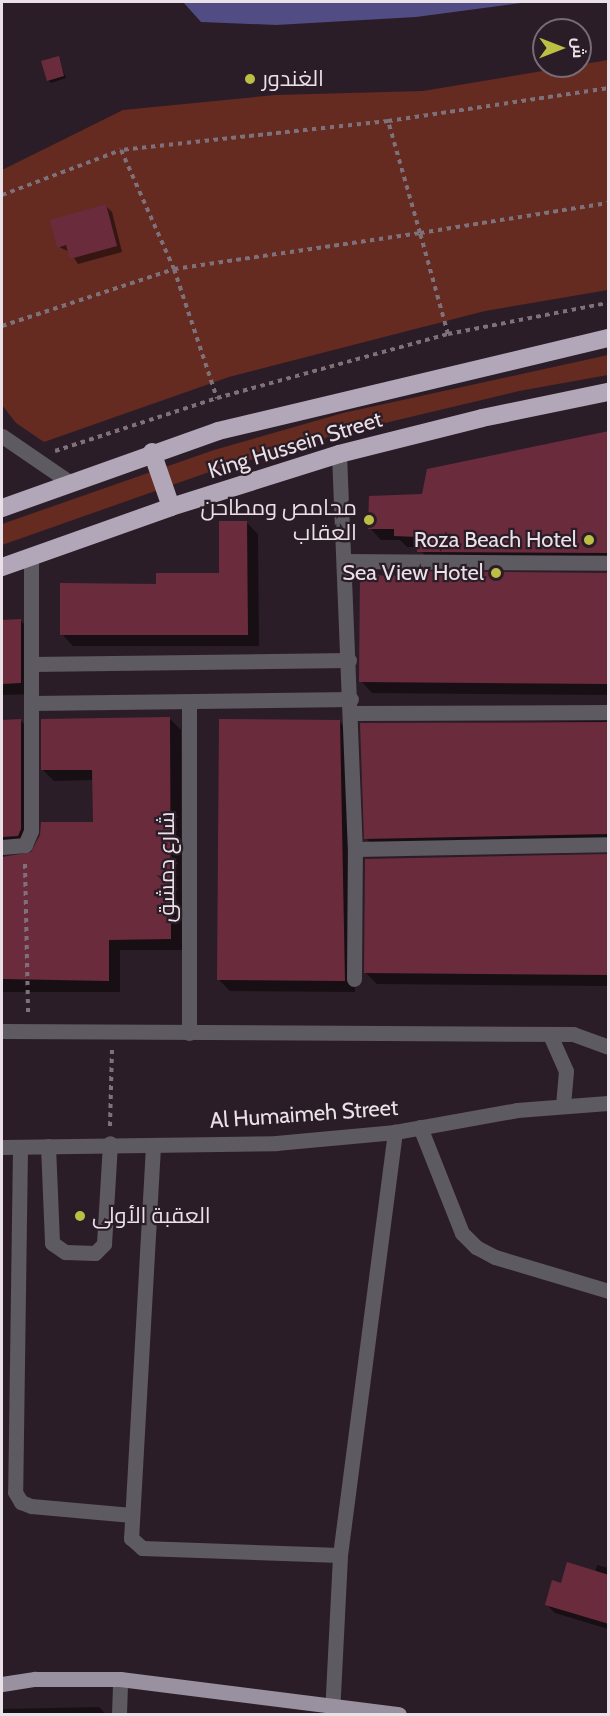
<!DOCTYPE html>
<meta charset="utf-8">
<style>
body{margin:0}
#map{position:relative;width:610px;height:1716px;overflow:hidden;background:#2b1d27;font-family:Cabin,Cairo,sans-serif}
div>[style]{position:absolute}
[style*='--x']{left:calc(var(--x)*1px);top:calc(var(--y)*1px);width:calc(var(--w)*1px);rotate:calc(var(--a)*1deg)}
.green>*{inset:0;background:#652a20}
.water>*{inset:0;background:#514c84}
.shadow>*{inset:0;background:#0007}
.building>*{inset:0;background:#6a2c3d}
.path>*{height:4px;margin-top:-2px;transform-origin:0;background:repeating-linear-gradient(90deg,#7e717a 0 4.5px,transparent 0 9px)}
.minor>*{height:15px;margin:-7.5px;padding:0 7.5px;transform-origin:7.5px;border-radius:7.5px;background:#5e5a61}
.major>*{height:15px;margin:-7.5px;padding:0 7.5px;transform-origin:7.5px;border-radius:7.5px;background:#9a91a0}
.highway>*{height:18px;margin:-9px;padding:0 9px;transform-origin:9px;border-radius:9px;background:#b2a7b9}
.dots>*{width:16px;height:16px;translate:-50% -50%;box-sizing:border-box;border:3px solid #2b1d27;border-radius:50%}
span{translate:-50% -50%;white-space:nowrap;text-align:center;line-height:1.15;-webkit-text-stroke:4.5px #2b1d27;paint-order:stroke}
.poi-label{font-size:22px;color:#eae0e7}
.left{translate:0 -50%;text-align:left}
.right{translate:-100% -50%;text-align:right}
.street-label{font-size:22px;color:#eae0e7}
.frame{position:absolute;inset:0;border:3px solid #eae0e7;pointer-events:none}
.north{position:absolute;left:532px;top:18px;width:60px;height:60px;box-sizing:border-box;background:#2b1d27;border:2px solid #776b74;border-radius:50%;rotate:90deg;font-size:16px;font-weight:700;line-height:24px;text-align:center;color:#eae0e7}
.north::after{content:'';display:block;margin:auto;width:21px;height:27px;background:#bcbf44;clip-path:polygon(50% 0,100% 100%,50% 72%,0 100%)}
</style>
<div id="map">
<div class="green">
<i style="clip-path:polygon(608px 60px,608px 290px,485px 311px,229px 377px,44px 442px,16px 423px,2px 405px,2px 170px,123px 110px,275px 95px,423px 91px)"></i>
<i style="clip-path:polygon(608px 355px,608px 375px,519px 391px,343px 433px,212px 471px,2px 545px,2px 524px,214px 450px,343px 413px)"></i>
</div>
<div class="water">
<i style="clip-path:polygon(183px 2px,529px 2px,416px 17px,276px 25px,201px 22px)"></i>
</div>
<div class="shadow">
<i style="clip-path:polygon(58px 58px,66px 78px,51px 83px,48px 80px)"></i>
<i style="clip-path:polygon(106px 206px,112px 212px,122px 252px,78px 264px,70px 252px,59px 247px)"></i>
<i style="clip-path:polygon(608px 432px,608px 564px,430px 563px,419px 547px,407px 547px,400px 540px,381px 540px,370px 528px,424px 495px)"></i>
<i style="clip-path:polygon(247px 523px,258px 534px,259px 646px,73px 646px,62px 634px,158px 585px,221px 575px)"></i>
<i style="clip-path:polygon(608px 574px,608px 695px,372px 693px,361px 681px)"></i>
<i style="clip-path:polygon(2px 621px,21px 621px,32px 632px,32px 694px,2px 695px)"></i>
<i style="clip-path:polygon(169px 718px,181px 730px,182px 950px,120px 950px,120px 992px,2px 992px,2px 721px,21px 721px,32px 732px,32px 841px,4px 854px,4px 858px,32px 854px,94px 823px,94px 780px,54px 781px,42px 769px)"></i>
<i style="clip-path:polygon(339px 721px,351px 733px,355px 992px,230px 991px,218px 979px)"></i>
<i style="clip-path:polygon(608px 721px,608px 845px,377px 850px,366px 838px,361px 724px)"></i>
<i style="clip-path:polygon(608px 855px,608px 986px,377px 984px,365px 972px)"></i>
<i style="clip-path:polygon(597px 1565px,608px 1568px,608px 1629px,555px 1613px,546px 1604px,595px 1573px)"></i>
<i style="clip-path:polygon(99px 1707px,106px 1714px,2px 1714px,2px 1709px)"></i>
</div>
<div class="building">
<i style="clip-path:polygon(59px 56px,64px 76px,47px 81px,41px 61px)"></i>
<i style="clip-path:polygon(106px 204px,117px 246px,70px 259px,66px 245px,57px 248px,50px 220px)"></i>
<i style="clip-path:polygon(609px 431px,609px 553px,417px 552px,418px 537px,394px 536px,394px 529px,368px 529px,369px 496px,422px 494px,427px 469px)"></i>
<i style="clip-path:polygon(219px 521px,247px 521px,248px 635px,60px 635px,60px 583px,156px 584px,156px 573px,219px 573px)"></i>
<i style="clip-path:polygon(416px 571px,609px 573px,609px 684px,359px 682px,360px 575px,415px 576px)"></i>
<i style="clip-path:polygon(21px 619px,21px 683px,2px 684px,2px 620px)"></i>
<i style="clip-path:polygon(170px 717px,171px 939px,109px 940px,109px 981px,2px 979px,2px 857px,31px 852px,40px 835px,41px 822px,93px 822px,92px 770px,41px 770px,41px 719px)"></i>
<i style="clip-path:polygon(21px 719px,21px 829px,18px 836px,2px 837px,2px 720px)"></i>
<i style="clip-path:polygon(219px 719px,340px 720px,345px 981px,217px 980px)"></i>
<i style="clip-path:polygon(609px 722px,609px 834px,364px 839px,360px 723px)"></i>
<i style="clip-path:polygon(609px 854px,609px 975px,364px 973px,365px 859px)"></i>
<i style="clip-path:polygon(567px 1562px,609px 1575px,609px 1624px,545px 1605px,552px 1580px,561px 1583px)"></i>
</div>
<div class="path">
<i style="--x:388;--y:121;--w:222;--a:-8.5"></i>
<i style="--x:2;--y:195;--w:127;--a:-20.7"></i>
<i style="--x:2;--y:326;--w:181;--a:-18.3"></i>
<i style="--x:174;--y:269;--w:136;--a:71.6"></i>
<i style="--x:217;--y:398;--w:240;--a:-15.5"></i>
<i style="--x:448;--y:334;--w:105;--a:-105.5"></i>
<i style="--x:420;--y:233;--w:116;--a:-105.9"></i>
<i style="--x:388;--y:121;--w:269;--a:173.8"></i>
<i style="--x:121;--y:150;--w:130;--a:66"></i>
<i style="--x:174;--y:269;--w:249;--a:-8.3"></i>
<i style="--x:420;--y:233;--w:190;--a:-9.1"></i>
<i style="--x:448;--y:334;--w:163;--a:-11"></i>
<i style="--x:55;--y:451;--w:170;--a:-18.1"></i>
<i style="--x:25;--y:864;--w:148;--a:88.8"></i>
<i style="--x:110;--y:1126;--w:76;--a:-88.5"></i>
</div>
<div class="minor">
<i style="--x:2;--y:436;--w:80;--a:34.3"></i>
<i style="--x:339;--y:454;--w:395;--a:87.7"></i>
<i style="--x:355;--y:849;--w:253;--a:-1.1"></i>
<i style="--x:345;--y:561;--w:263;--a:0.4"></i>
<i style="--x:31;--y:664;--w:318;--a:-0.7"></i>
<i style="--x:31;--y:703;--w:320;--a:-0.7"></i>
<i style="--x:351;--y:713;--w:257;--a:-0.2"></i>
<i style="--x:2;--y:847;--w:23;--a:-5"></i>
<i style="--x:25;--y:845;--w:15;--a:-67"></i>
<i style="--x:31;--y:831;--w:274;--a:-90"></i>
<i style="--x:354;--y:979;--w:130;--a:-89.6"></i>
<i style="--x:2;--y:1031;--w:571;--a:0.3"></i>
<i style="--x:573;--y:1034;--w:37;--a:20"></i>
<i style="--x:189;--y:1033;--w:331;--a:-90"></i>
<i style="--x:550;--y:1035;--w:39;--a:66"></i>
<i style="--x:566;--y:1071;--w:35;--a:95"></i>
<i style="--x:420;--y:1127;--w:114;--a:68.4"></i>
<i style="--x:462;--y:1233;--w:20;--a:45"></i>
<i style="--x:476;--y:1247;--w:21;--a:28"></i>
<i style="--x:495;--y:1257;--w:118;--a:16.7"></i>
<i style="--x:48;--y:1146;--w:97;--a:87.6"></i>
<i style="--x:52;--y:1243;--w:16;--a:35"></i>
<i style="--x:65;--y:1252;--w:30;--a:2"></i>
<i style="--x:95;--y:1253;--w:13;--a:-45"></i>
<i style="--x:104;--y:1244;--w:101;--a:-86.6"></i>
<i style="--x:153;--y:1146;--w:393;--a:93.2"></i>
<i style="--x:131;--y:1538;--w:15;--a:42"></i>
<i style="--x:142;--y:1548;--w:198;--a:2"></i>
<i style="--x:2;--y:1147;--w:274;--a:-0.8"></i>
<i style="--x:276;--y:1143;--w:120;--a:-5.3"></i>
<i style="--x:395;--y:1132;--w:124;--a:-10.2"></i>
<i style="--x:517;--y:1110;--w:91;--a:-4.4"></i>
<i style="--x:20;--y:1148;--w:344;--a:90.8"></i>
<i style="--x:15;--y:1492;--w:12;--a:59"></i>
<i style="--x:21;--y:1502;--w:11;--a:22"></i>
<i style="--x:31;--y:1506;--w:101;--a:5.1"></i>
<i style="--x:119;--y:1714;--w:35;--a:-88"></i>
<i style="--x:332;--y:1714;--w:159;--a:-87.1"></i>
<i style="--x:340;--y:1555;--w:427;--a:-82.6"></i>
</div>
<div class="major">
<i style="--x:2;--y:1684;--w:33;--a:-9"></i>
<i style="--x:35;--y:1679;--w:85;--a:0"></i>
<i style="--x:120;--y:1679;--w:281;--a:7.2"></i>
</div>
<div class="highway">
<i style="--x:152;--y:452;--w:58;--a:70.9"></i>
<i style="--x:2;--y:508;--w:229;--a:-19.6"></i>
<i style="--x:218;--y:431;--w:401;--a:-13.4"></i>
<i style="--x:2;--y:567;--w:179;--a:-19.5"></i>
<i style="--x:171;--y:507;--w:176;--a:-17.5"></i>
<i style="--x:339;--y:454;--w:147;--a:-14.1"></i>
<i style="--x:482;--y:418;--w:129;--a:-11.7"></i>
</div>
<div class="dots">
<i style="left:250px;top:79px;background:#bcbf44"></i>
<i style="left:369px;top:520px;background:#bcbf44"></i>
<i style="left:589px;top:540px;background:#bcbf44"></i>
<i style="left:496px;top:573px;background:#bcbf44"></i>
<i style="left:80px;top:1216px;background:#bcbf44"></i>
</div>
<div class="poi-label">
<span class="left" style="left:262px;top:79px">الغندور</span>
<span class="right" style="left:357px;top:520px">محامص ومطاحن<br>العقاب</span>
<span class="right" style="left:577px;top:540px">Roza Beach Hotel</span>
<span class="right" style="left:484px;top:573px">Sea View Hotel</span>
<span class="left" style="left:92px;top:1216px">العقبة الأولى</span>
</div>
<div class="street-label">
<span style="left:295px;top:445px;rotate:-17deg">King Hussein Street</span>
<span style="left:167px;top:867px;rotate:-90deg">شارع دمشق</span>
<span style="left:304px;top:1114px;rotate:-4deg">Al Humaimeh Street</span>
</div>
<div class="frame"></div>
<div class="north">ش</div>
</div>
